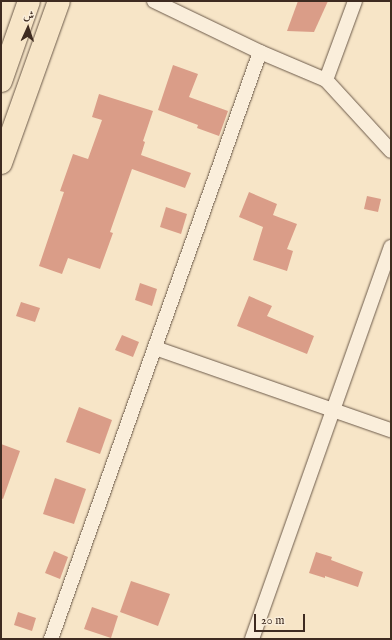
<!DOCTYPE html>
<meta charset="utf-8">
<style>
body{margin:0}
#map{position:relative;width:392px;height:640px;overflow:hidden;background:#f7e5c7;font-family:"IM FELL English",Amiri,serif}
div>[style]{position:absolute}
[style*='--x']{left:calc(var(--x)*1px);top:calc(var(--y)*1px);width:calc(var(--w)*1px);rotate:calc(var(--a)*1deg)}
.building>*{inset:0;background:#da9d88}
.roads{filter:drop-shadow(0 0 1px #6c5a4a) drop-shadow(0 0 1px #6c5a4a)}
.street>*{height:14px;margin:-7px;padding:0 7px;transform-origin:7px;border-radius:7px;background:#faeedb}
.primary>*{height:22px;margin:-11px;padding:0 11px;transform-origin:11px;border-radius:11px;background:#f7e5c7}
span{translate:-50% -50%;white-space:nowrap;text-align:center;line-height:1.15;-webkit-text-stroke:3px #faeedb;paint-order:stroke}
.frame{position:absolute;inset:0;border:2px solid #3e2b21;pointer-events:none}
.north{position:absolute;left:8px;top:8px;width:40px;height:40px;-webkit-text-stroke:3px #faeedb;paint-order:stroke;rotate:3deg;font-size:11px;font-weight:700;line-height:16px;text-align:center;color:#3e2b21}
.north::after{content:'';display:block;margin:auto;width:14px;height:18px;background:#3e2b21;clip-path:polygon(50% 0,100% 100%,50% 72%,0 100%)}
.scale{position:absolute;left:254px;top:614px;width:51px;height:18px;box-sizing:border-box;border:2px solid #3e2b21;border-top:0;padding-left:5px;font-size:12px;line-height:14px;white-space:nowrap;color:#3e2b21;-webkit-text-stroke:3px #faeedb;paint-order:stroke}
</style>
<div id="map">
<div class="building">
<i style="clip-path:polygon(298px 1px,328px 1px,314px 32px,287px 31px)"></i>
<i style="clip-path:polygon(173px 65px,198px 74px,189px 97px,228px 111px,219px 136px,197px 128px,198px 125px,158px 110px)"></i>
<i style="clip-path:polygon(99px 94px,153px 111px,143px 141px,145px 142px,141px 155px,191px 173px,185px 188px,132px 169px,110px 232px,113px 233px,100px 269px,68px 258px,62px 274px,39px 266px,64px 192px,60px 191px,73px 154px,88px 159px,102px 120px,92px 117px)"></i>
<i style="clip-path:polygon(249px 192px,277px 204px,273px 215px,297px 224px,287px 249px,293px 251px,287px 271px,253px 260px,263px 227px,239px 217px)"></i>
<i style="clip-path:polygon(367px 196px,381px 199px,378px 212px,364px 209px)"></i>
<i style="clip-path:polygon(166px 207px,187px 214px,181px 234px,160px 227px)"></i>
<i style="clip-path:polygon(140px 283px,157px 289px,152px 306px,135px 300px)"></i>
<i style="clip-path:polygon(249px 296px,272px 306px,267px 316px,314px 336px,307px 354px,237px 326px)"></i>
<i style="clip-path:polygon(21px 302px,40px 308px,35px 322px,16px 316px)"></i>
<i style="clip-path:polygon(122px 335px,139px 342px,133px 357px,115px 350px)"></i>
<i style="clip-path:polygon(79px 407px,112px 420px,100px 454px,66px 442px)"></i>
<i style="clip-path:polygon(1px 444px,20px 451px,3px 499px,1px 498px)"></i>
<i style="clip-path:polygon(55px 478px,86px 489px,74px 524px,43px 514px)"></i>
<i style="clip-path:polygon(54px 551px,68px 557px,60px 579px,45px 573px)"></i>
<i style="clip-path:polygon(316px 552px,332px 557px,331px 560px,363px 572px,358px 587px,325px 576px,325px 578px,309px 573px)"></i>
<i style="clip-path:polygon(131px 581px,170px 594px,158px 626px,120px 612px)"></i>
<i style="clip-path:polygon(92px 607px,118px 616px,111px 638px,84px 629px)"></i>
<i style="clip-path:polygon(18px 612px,36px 618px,32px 631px,14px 625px)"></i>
</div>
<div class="roads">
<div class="street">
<i style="--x:154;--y:1;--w:118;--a:25.7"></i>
<i style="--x:260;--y:52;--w:72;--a:23"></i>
<i style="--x:326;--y:80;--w:96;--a:47.5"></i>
<i style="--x:326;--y:80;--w:84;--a:-69.8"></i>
<i style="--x:155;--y:348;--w:250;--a:19.2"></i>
<i style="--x:51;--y:639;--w:623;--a:-70.4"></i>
<i style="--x:252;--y:639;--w:416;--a:-70.5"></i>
</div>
<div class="primary">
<i style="--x:1;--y:81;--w:85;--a:-70.7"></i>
<i style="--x:1;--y:163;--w:172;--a:-70.3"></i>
</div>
</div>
<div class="frame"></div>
<div class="north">ش</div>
<div class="scale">20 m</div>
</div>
